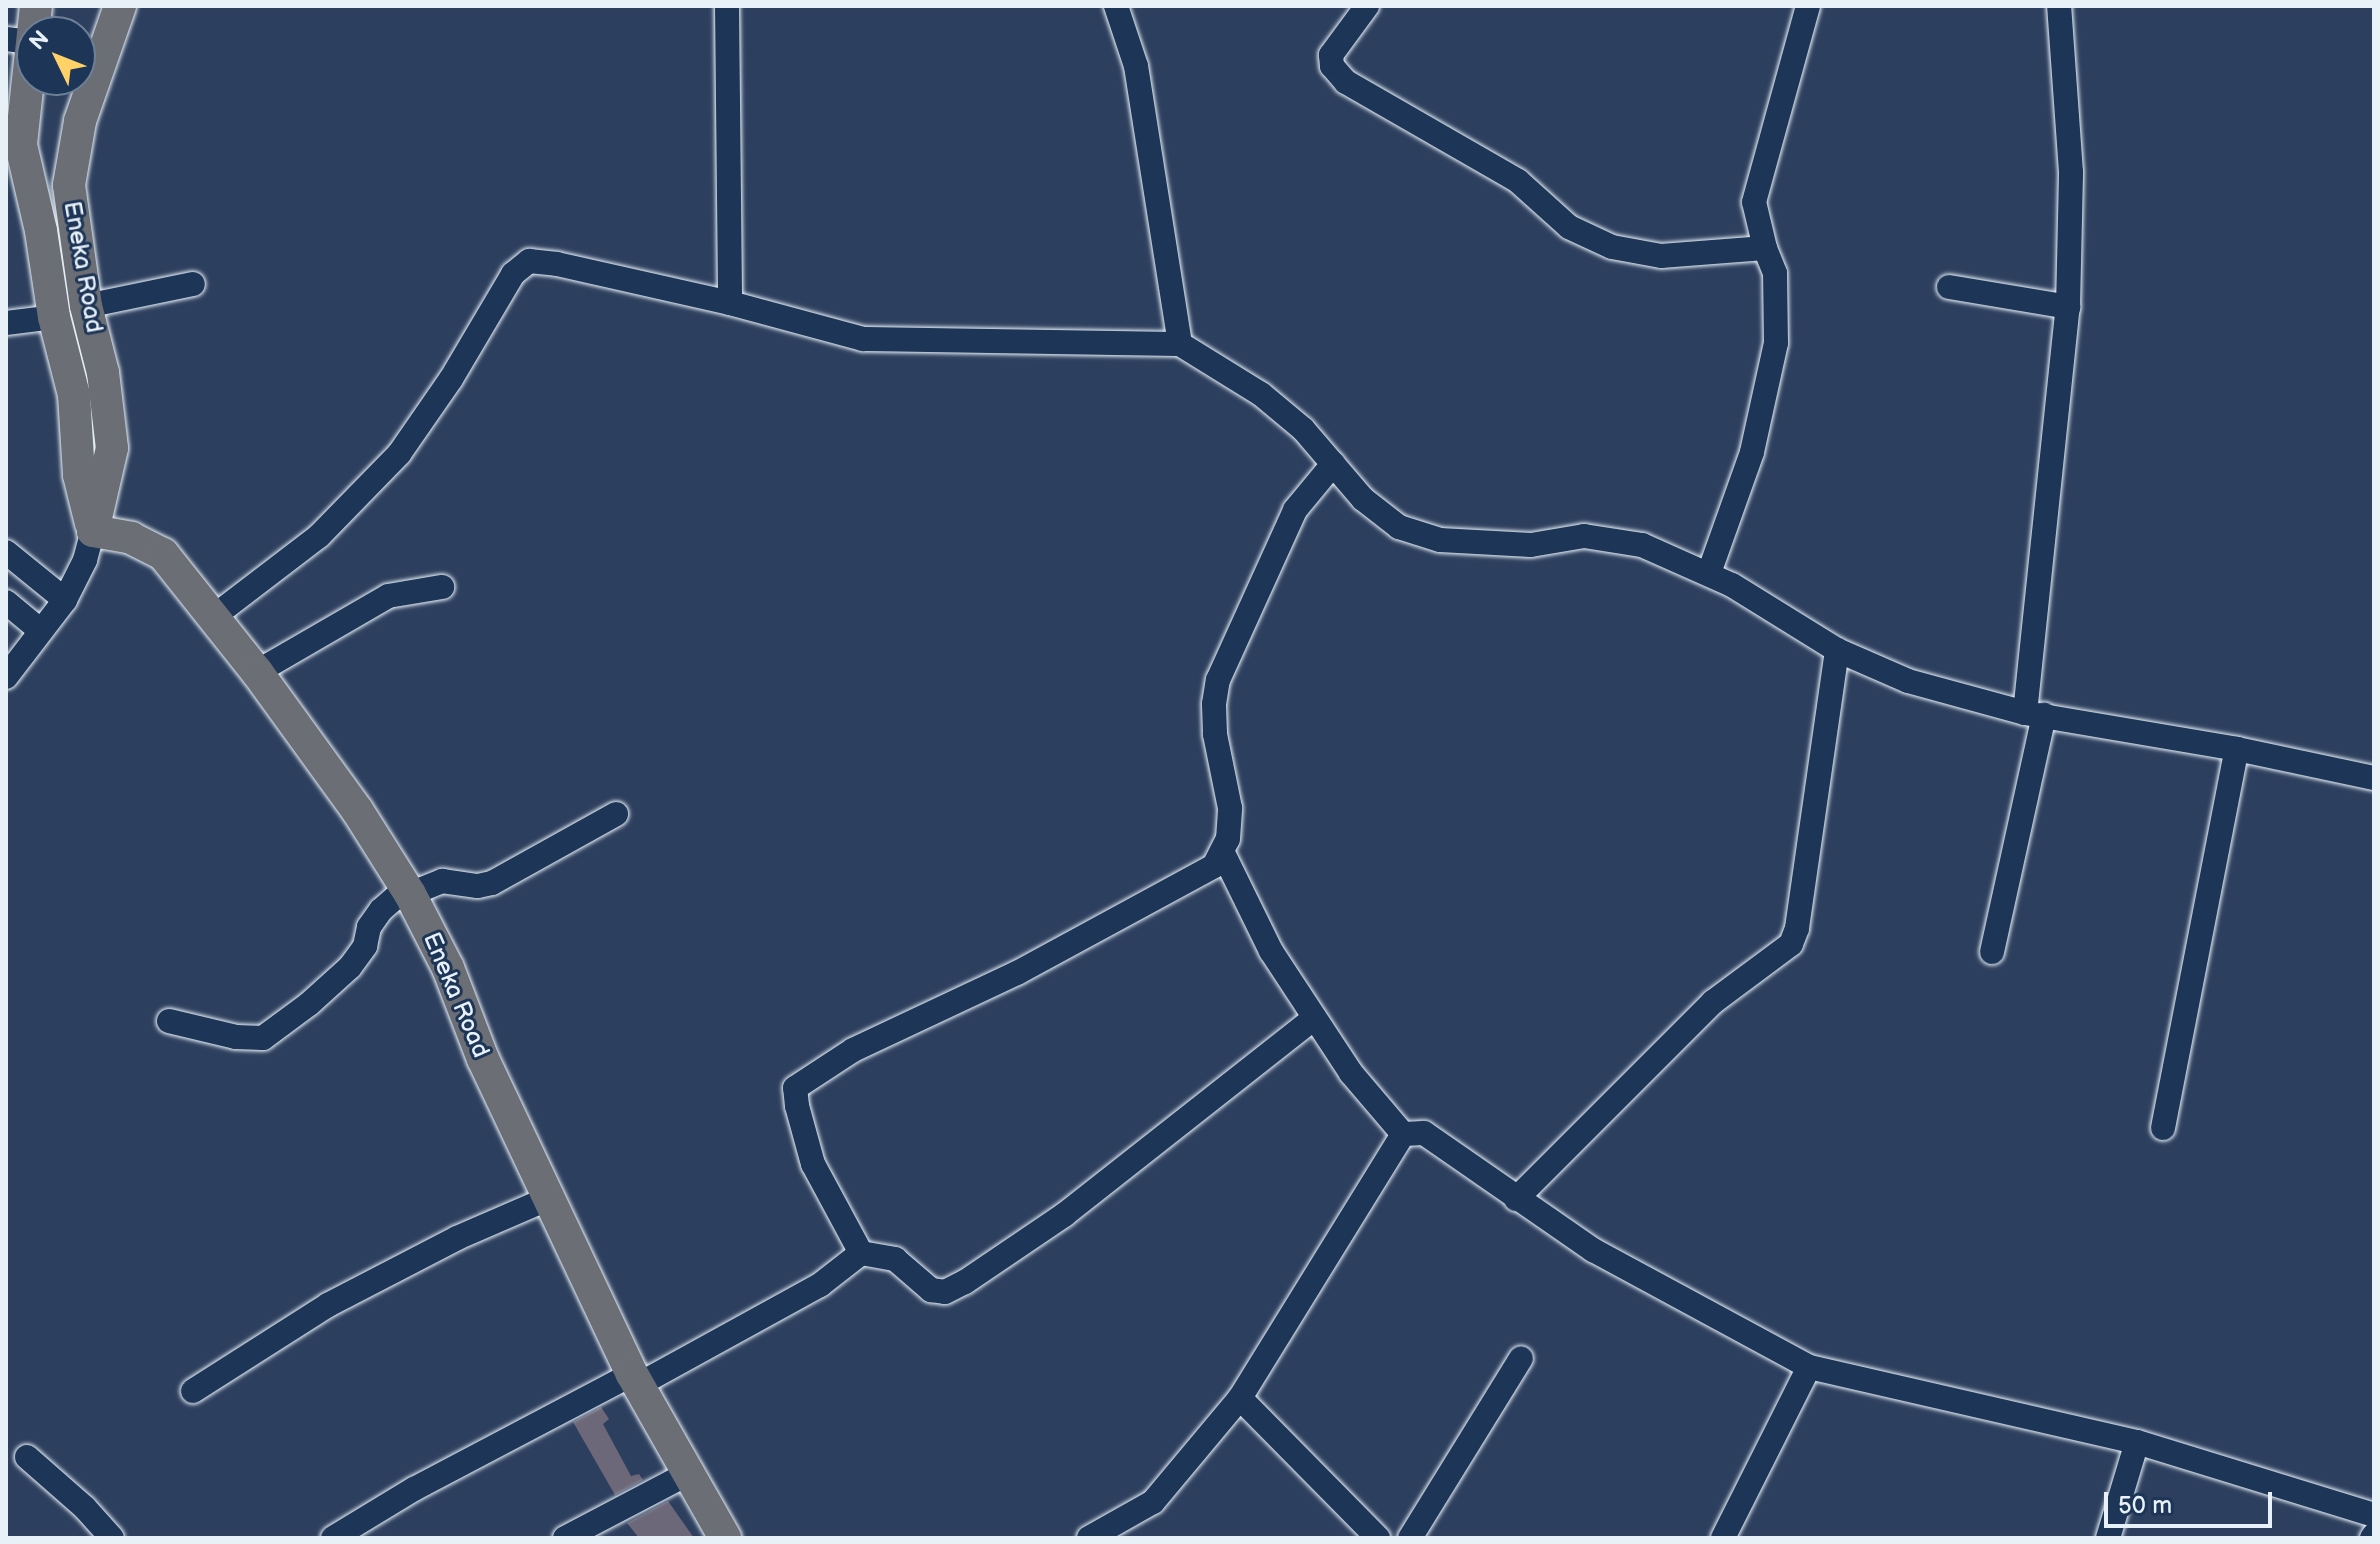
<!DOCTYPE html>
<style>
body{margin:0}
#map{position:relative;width:2380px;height:1544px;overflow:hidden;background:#2d3f5e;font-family:"Balsamiq Sans",sans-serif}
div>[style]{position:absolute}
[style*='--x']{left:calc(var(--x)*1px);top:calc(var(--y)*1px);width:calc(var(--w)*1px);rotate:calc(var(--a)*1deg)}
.building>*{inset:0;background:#6c6779}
.roads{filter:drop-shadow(0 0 2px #e8f1f8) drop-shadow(0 0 2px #e8f1f8)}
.minor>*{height:24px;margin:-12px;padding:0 12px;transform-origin:12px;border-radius:12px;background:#1d3557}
.major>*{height:32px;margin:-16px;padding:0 16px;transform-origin:16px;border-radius:16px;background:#6b6f75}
span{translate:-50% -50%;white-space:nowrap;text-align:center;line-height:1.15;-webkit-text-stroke:6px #1d3557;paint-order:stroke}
.street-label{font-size:24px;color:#e8f1f8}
.frame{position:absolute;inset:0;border:8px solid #e8f1f8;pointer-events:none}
.north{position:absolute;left:16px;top:16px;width:80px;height:80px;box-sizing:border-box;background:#1d3557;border:2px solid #6e8097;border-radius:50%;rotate:313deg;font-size:22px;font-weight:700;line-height:32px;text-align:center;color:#e8f1f8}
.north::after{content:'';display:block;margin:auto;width:28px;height:36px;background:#ffd166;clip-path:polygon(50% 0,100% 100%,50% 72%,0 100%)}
.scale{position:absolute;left:2104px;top:1492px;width:168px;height:36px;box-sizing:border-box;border:4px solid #e8f1f8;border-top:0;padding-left:10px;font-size:24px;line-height:28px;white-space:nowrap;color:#e8f1f8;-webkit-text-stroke:6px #1d3557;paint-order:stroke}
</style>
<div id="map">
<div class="building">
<i style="clip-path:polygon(601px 1407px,609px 1419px,603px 1424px,631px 1476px,639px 1474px,643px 1480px,615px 1495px,573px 1422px)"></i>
<i style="clip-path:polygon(668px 1501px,694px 1538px,639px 1538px,627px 1523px)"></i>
</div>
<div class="roads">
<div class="minor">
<i style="--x:727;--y:6;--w:297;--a:89.4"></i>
<i style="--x:1116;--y:6;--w:63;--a:71.6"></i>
<i style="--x:1136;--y:66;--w:281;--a:81"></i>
<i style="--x:1367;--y:6;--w:61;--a:126.3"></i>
<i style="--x:1331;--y:55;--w:11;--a:85"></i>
<i style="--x:1332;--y:66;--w:21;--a:49"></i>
<i style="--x:1346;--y:82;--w:198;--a:29.9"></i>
<i style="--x:1518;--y:181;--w:69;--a:42"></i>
<i style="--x:1569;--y:227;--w:47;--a:24.9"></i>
<i style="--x:1612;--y:247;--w:50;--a:10.4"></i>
<i style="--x:1661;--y:256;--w:104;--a:-4.4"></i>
<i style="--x:6;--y:39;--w:24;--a:7"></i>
<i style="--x:1949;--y:287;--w:121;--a:9.5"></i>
<i style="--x:86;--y:306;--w:109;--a:-11.6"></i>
<i style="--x:6;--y:323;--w:48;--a:-7.1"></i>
<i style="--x:6;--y:552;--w:76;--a:39.1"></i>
<i style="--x:1709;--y:573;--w:128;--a:-70.4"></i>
<i style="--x:1752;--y:452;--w:112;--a:-77.6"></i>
<i style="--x:1776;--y:343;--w:70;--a:-90.8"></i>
<i style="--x:1775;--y:273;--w:27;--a:-112"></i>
<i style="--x:1765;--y:248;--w:47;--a:-103.4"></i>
<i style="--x:1754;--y:202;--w:203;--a:-74.6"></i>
<i style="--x:6;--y:602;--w:45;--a:39.6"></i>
<i style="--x:213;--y:617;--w:133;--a:-37.4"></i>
<i style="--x:319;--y:536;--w:115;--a:-45.7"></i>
<i style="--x:399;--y:454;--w:91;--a:-55.3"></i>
<i style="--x:451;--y:379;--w:122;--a:-59.4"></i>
<i style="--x:513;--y:274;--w:21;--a:-39"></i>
<i style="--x:529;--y:261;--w:28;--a:6"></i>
<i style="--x:557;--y:264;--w:177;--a:12.7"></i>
<i style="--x:730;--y:303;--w:138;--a:15.1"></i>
<i style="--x:863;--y:339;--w:317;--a:0.9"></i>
<i style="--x:1180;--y:344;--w:95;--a:31.7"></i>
<i style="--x:1261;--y:394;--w:55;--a:39.8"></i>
<i style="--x:1303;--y:429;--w:92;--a:49.4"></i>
<i style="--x:1363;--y:499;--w:46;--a:37.9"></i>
<i style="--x:1399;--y:527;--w:43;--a:17.6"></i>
<i style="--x:1440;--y:540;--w:91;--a:3.1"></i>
<i style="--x:1531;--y:545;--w:54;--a:-9.6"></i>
<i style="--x:1584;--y:536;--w:59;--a:8.8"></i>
<i style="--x:1642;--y:545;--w:98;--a:24"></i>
<i style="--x:1732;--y:585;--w:123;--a:31.8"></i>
<i style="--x:1837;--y:650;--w:77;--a:23.6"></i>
<i style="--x:1908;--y:681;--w:121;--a:15.3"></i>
<i style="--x:2025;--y:713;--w:215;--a:9.6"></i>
<i style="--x:2237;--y:749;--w:140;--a:12"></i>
<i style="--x:257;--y:672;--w:151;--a:-30.1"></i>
<i style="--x:388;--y:596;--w:55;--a:-9.5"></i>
<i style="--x:6;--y:677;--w:97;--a:-52.5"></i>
<i style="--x:65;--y:600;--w:45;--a:-63.4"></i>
<i style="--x:85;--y:560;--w:30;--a:-75"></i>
<i style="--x:2025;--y:713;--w:408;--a:-84"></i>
<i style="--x:2068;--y:307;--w:135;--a:-88.7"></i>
<i style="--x:2071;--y:172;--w:166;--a:-94.1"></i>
<i style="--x:1223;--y:853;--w:109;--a:63.9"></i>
<i style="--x:1271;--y:951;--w:146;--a:56.7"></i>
<i style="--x:1351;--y:1073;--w:80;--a:49.6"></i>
<i style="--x:410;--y:894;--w:35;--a:-22"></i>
<i style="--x:442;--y:881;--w:36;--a:8"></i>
<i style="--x:478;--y:886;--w:14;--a:-12"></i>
<i style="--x:492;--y:883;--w:142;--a:-29.1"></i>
<i style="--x:1992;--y:952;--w:243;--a:-77.6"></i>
<i style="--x:169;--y:1021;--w:69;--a:13.4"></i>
<i style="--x:236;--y:1037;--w:27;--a:2"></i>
<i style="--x:263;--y:1038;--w:57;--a:-36.5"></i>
<i style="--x:309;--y:1004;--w:55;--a:-42.1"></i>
<i style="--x:350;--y:967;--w:26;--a:-54"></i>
<i style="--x:365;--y:946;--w:19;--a:-78"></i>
<i style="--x:369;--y:927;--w:21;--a:-55"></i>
<i style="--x:381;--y:910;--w:33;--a:-41"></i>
<i style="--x:2163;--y:1128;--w:386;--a:-79"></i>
<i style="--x:1516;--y:1199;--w:279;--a:-45"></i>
<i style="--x:1713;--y:1002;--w:97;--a:-36.6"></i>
<i style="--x:1791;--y:944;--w:17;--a:-69"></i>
<i style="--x:1797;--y:928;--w:281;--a:-81.8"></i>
<i style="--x:861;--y:1253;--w:101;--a:-118.3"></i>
<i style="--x:813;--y:1164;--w:60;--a:-105.4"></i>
<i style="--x:797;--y:1106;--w:18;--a:-96"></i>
<i style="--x:795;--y:1088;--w:69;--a:-33.2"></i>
<i style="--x:853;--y:1050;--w:181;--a:-25.2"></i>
<i style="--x:1017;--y:973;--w:224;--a:-28.5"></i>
<i style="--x:1214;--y:866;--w:30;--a:-63"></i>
<i style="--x:1228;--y:839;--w:31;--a:-86"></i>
<i style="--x:1230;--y:808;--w:76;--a:-101.5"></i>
<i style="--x:1215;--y:734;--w:30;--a:-92"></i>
<i style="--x:1214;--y:704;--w:24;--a:-81"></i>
<i style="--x:1218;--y:680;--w:187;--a:-65.6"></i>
<i style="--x:1295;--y:510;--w:60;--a:-50.4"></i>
<i style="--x:638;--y:1385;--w:208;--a:-28.8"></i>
<i style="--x:820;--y:1285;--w:52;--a:-38"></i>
<i style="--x:861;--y:1253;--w:35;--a:10"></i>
<i style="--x:895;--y:1259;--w:48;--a:40.7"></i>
<i style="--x:931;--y:1290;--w:14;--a:8"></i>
<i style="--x:945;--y:1292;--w:22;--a:-27"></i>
<i style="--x:965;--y:1282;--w:120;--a:-34.1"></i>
<i style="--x:1064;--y:1215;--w:318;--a:-38.2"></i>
<i style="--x:193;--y:1391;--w:160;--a:-32.5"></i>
<i style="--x:328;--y:1305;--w:145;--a:-27.4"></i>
<i style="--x:457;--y:1238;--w:98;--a:-23.4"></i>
<i style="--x:1240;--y:1398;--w:197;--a:45.4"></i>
<i style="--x:27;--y:1457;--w:77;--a:41.3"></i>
<i style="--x:85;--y:1508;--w:40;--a:48"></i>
<i style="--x:333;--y:1538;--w:95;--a:-31.2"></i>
<i style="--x:414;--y:1489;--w:246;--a:-27.8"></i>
<i style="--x:565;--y:1538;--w:138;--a:-27.7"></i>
<i style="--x:1089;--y:1538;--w:73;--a:-29.4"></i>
<i style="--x:1153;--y:1502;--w:136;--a:-50.1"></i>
<i style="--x:1240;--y:1398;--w:310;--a:-58.3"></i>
<i style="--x:1403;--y:1134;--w:21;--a:-3"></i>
<i style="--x:1424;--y:1133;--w:206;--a:34.7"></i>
<i style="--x:1593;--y:1250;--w:246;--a:28.4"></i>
<i style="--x:1809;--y:1367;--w:336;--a:12.9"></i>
<i style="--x:2137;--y:1442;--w:248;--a:17.1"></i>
<i style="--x:1410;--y:1538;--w:211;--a:-58.3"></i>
<i style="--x:1723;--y:1538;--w:191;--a:-63.3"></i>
<i style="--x:2108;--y:1538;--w:100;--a:-73.2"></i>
<i style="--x:2372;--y:1538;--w:4;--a:-56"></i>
</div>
<div class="major">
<i style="--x:36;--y:6;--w:140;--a:96.2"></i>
<i style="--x:21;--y:145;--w:88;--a:76.9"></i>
<i style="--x:41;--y:231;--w:87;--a:81.4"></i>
<i style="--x:54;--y:317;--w:81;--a:75.6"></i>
<i style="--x:74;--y:395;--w:80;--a:86.4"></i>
<i style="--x:79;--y:475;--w:50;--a:76.2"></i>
<i style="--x:93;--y:531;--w:39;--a:10"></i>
<i style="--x:131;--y:538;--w:36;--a:27"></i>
<i style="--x:163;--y:554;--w:151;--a:51.5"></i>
<i style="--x:257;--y:672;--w:170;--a:54.1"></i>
<i style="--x:357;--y:810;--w:99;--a:57.8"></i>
<i style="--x:410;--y:894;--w:83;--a:62.8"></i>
<i style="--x:448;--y:968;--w:97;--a:69"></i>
<i style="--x:483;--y:1059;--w:348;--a:64.7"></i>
<i style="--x:632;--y:1374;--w:189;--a:60.4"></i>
<i style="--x:93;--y:531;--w:85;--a:-77.1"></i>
<i style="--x:112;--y:448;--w:76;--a:-96.8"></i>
<i style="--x:103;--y:373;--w:69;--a:-104.2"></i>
<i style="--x:86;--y:306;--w:122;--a:-98"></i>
<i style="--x:69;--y:185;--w:65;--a:-80.2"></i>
<i style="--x:80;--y:121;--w:122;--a:-70.8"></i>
</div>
</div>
<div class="street-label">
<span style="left:83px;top:267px;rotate:80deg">Eneka Road</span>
<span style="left:456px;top:995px;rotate:67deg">Eneka Road</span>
</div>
<div class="frame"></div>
<div class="north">N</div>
<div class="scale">50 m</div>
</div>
